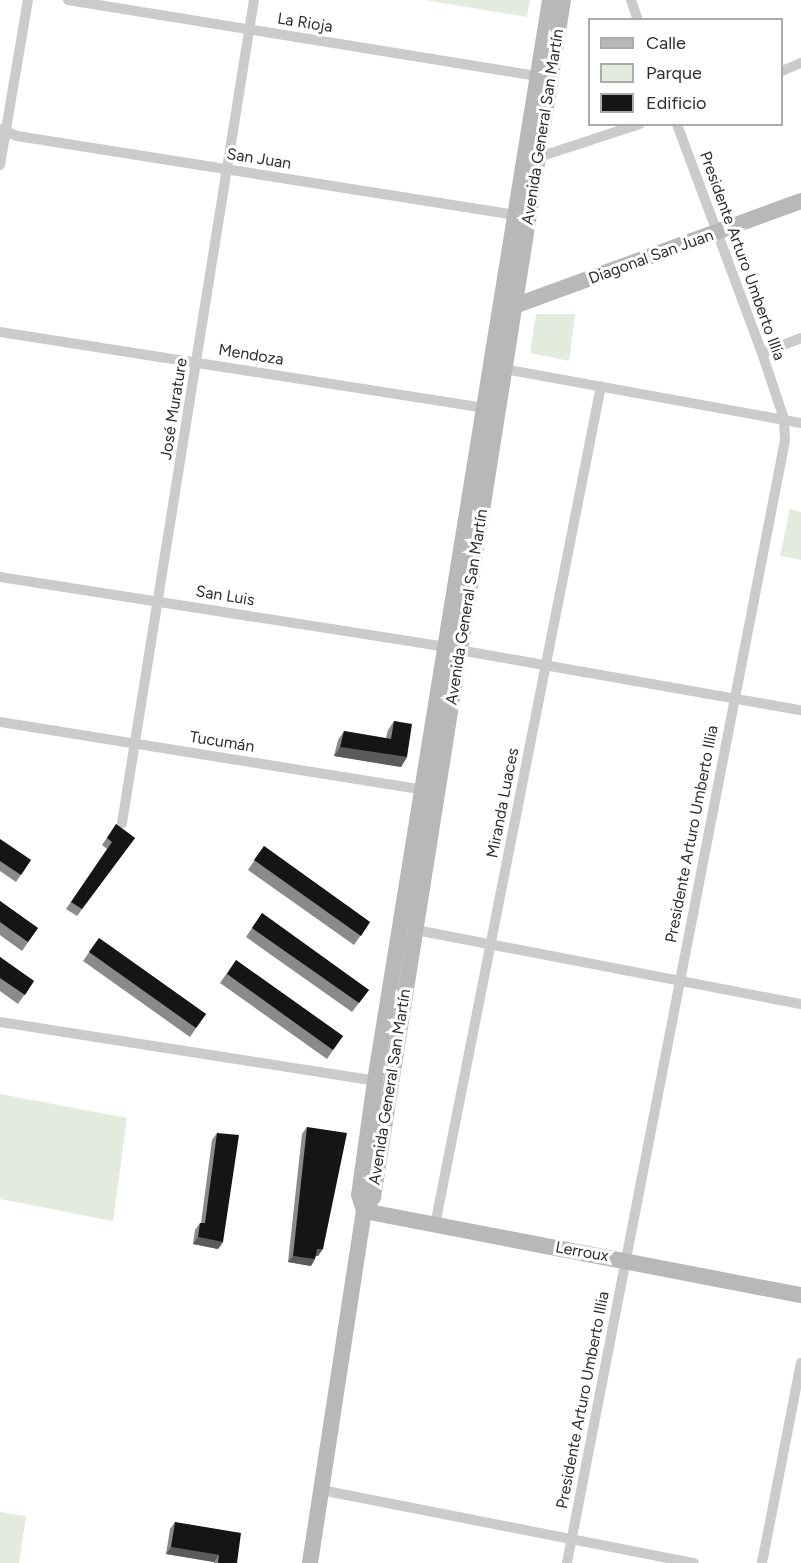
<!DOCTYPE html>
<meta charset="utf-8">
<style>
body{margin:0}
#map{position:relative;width:801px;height:1563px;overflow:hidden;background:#fff;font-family:Figtree,sans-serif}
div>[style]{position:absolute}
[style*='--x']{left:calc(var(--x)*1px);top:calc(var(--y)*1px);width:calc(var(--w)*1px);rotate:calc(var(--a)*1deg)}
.green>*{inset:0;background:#e3ebdc}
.street>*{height:10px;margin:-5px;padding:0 5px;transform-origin:5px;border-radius:5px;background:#cbcbcb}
.secondary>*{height:16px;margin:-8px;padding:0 8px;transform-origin:8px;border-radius:8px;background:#b8b8b8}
.wall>*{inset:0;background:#8a8a8a}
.shaded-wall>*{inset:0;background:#5b5b5b}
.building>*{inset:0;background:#151515}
span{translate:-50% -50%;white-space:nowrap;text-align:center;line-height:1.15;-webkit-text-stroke:6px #fff;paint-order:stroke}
.street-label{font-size:16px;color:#2e2e2e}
.legend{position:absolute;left:588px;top:18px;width:195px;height:108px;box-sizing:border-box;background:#fff;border:2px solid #ababab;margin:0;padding:8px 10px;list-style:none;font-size:18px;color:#2e2e2e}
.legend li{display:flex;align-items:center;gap:12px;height:30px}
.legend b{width:30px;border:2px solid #ababab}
</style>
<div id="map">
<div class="green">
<i style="clip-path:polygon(426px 0,530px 0,527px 17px)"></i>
<i style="clip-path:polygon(536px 314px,575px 314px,569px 361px,530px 353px)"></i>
<i style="clip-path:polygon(790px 509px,801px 512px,801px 560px,780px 556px)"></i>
<i style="clip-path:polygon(0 1094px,127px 1118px,113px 1221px,0 1199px)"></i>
<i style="clip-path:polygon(0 1512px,26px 1516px,19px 1563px,0 1563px)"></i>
</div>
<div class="street">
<i style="--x:68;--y:0;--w:476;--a:9.2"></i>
<i style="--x:631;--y:0;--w:21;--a:71"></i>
<i style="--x:782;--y:71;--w:21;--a:-23"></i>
<i style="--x:0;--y:129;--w:18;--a:22"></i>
<i style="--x:17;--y:136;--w:504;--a:9.01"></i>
<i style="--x:539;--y:157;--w:106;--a:-18.1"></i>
<i style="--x:0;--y:165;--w:167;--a:-80.4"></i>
<i style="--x:0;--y:332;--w:495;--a:8.9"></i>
<i style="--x:762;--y:353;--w:42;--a:-21"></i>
<i style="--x:504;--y:369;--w:302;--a:10.3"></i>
<i style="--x:0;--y:577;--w:450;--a:8.9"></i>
<i style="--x:459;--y:650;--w:347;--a:10"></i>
<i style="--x:0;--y:722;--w:431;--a:9.1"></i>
<i style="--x:122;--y:823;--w:834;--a:-80.89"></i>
<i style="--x:416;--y:930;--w:392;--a:10.9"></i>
<i style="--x:0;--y:1022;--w:380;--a:8.9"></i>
<i style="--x:435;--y:1225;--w:855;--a:-78.81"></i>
<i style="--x:321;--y:1490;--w:380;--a:11.1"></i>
<i style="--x:567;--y:1563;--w:1144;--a:-79.01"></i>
<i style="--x:785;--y:440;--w:21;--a:-93"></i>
<i style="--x:784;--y:419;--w:70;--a:-108.4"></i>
<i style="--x:762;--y:353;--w:244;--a:-110.4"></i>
<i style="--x:762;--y:1563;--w:204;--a:-79"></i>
</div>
<div class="secondary">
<i style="--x:506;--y:309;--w:314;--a:-20.1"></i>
<i style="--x:364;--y:1211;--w:17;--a:-57"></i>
<i style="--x:373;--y:1197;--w:1212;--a:-80.98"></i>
<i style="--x:364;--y:1211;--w:445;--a:10.9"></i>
<i style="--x:310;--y:1563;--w:356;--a:-81.3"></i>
<i style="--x:364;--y:1211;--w:17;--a:-107"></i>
<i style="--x:359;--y:1195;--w:115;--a:-82"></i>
<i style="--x:375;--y:1081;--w:1095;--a:-80.8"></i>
</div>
<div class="wall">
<i style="clip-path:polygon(394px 721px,407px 757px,401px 767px,334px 756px,338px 740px,344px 731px,386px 738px,388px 730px)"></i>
<i style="clip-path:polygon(116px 824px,135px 838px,77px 916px,66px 909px,107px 849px,102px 845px)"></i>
<i style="clip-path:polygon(0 839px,31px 860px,16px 882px,0 871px)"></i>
<i style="clip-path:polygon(264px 846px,370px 922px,354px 945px,248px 870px)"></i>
<i style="clip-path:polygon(0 901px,38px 928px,22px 951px,0 935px)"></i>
<i style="clip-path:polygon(262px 913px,369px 990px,352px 1012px,246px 937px)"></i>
<i style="clip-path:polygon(99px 938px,206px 1014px,190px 1037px,83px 961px)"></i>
<i style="clip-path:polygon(0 957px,34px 981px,18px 1004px,0 991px)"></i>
<i style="clip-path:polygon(236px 960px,343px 1036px,327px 1059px,220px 983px)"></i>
<i style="clip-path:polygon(307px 1127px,318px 1256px,316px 1256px,311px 1266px,288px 1262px,302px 1134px)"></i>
<i style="clip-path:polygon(217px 1133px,223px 1242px,218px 1249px,193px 1244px,195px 1230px,200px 1223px,201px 1223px,212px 1140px)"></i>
<i style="clip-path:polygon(175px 1522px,237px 1563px,214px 1563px,214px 1562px,166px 1554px,170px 1529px)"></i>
</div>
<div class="shaded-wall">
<i style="clip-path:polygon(340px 747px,407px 757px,401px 767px,334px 756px)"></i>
<i style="clip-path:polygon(198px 1237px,223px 1242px,218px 1249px,193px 1244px)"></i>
<i style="clip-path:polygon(317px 1249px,323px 1249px,318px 1256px,312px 1256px)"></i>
<i style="clip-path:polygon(293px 1256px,315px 1259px,311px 1266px,288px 1262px)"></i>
<i style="clip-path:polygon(171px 1547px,219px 1555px,214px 1562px,166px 1554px)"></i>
</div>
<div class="building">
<i style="clip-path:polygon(394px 721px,412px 724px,407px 757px,340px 747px,344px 731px,391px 739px)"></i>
<i style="clip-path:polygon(116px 824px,135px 838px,82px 909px,71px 902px,112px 842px,107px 838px)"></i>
<i style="clip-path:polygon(0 839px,31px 860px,21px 875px,0 861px)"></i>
<i style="clip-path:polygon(264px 846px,370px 922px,361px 936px,254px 860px)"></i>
<i style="clip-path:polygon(0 901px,38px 928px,28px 942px,0 922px)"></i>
<i style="clip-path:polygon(262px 913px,369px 990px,359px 1003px,252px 928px)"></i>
<i style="clip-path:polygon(99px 938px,206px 1014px,196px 1028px,89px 952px)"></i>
<i style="clip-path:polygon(0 957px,34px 981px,25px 995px,0 978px)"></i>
<i style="clip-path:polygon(236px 960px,343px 1036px,333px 1050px,227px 974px)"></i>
<i style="clip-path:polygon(307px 1127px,347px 1133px,323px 1249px,317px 1249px,315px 1259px,293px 1256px)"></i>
<i style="clip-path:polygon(217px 1133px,239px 1135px,223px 1242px,198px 1237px,200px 1223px,205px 1223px)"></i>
<i style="clip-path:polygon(175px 1522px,241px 1533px,237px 1563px,218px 1563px,219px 1555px,171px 1547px)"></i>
</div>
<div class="street-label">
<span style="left:305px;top:23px;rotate:9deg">La Rioja</span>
<span style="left:543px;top:127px;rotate:-81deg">Avenida General San Martín</span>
<span style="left:259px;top:159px;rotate:9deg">San Juan</span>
<span style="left:742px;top:256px;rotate:70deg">Presidente Arturo Umberto Illia</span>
<span style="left:651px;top:257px;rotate:-20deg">Diagonal San Juan</span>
<span style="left:251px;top:355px;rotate:9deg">Mendoza</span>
<span style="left:174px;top:409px;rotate:-81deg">José Murature</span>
<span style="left:225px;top:596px;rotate:9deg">San Luis</span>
<span style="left:467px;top:607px;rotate:-81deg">Avenida General San Martín</span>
<span style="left:222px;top:742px;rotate:9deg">Tucumán</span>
<span style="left:503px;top:803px;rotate:-79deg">Miranda Luaces</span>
<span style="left:692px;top:834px;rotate:-79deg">Presidente Arturo Umberto Illia</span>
<span style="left:390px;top:1087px;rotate:-81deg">Avenida General San Martín</span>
<span style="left:582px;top:1252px;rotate:10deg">Lerroux</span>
<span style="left:583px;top:1400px;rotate:-79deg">Presidente Arturo Umberto Illia</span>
</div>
<ul class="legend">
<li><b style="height:8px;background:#b8b8b8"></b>Calle</li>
<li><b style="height:16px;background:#e3ebdc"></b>Parque</li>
<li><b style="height:16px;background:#151515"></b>Edificio</li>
</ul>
</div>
